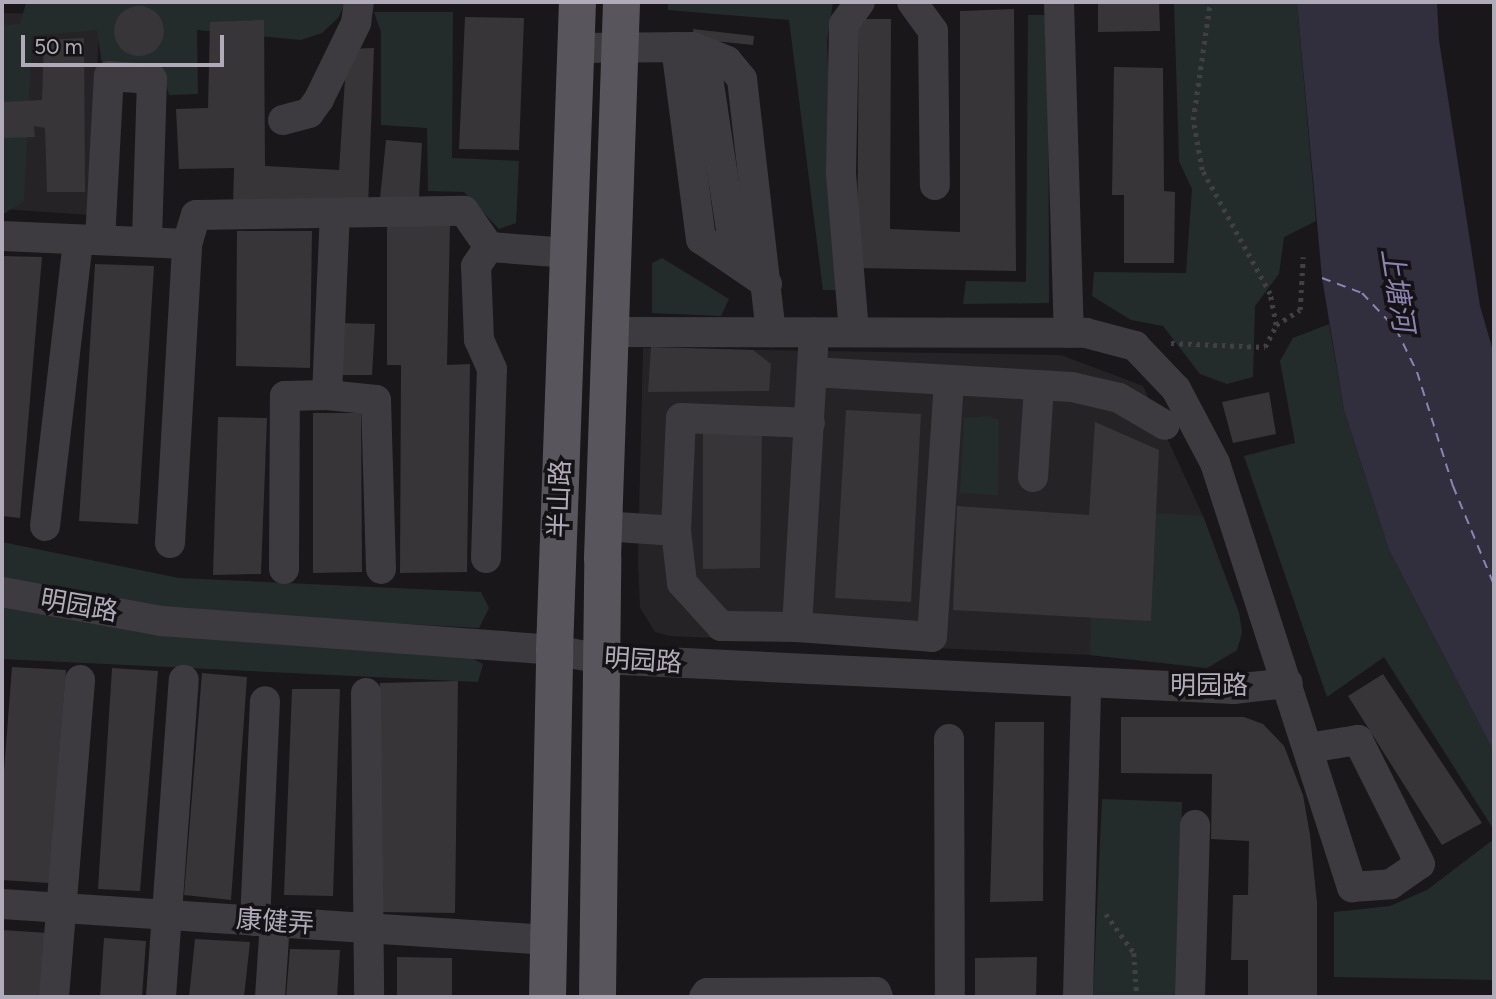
<!DOCTYPE html>
<meta charset="utf-8">
<style>
body{margin:0}
#map{position:relative;width:1496px;height:999px;overflow:hidden;background:#191719;font-family:Figtree,"Noto Sans SC",sans-serif}
div>[style]{position:absolute}
[style*='--x']{left:calc(var(--x)*1px);top:calc(var(--y)*1px);width:calc(var(--w)*1px);rotate:calc(var(--a)*1deg)}
.built>*{inset:0;background:#262326}
.green>*{inset:0;background:#242c2b}
.water>*{inset:0;background:#312e3d}
.ferry>*{height:2px;margin-top:-1px;transform-origin:0;background:repeating-linear-gradient(90deg,#8c83b2 0 9px,transparent 0 16px)}
.building>*{inset:0;background:#373538}
.round{border-radius:50%}
.path>*{height:4.5px;margin-top:-2.25px;transform-origin:0;background:repeating-linear-gradient(90deg,#423f45 0 3.5px,transparent 0 8.5px)}
.minor>*{height:30px;margin:-15px;padding:0 15px;transform-origin:15px;border-radius:15px;background:#3e3b40}
.major>*{height:37px;margin:-18.5px;padding:0 18.5px;transform-origin:18.5px;border-radius:18.5px;background:#59555d}
span{translate:-50% -50%;white-space:nowrap;text-align:center;line-height:1.15;-webkit-text-stroke:7px #141214;paint-order:stroke}
.street-label{font-size:26px;color:#b0aab9}
.water-label{font-size:28px;color:#8c83b2;font-style:italic}
.frame{position:absolute;inset:0;border:4px solid #b0aab9;pointer-events:none}
.scale{position:absolute;left:21px;top:35px;width:203px;height:32px;box-sizing:border-box;border:4px solid #b0aab9;border-top:0;padding-left:9px;font-size:21px;line-height:24px;white-space:nowrap;color:#b0aab9;-webkit-text-stroke:5px #141214;paint-order:stroke}
</style>
<div id="map">
<div class="built">
<i style="clip-path:polygon(2px 13px,100px 15px,89px 215px,2px 209px)"></i>
<i style="clip-path:polygon(643px 348px,1061px 355px,1143px 386px,1203px 516px,1239px 613px,1242px 632px,1237px 650px,1207px 668px,1090px 655px,670px 636px,655px 632px,640px 608px,638px 560px)"></i>
</div>
<div class="green">
<i style="clip-path:polygon(668px 2px,833px 2px,827px 42px,837px 290px,823px 290px,789px 20px,668px 10px)"></i>
<i style="clip-path:polygon(1174px 2px,1297px 2px,1316px 221px,1284px 237px,1279px 274px,1255px 306px,1253px 377px,1227px 384px,1200px 374px,1163px 326px,1131px 320px,1092px 296px,1094px 272px,1186px 273px,1192px 189px,1179px 161px)"></i>
<i style="clip-path:polygon(26px 3px,345px 3px,338px 18px,322px 33px,301px 40px,197px 30px,198px 94px,169px 95px,162px 70px,102px 64px,97px 30px,32px 36px,24px 201px,2px 215px,2px 25px,20px 24px)"></i>
<i style="clip-path:polygon(374px 12px,453px 12px,452px 158px,519px 161px,516px 223px,499px 229px,464px 192px,428px 191px,427px 128px,381px 125px,381px 32px)"></i>
<i style="clip-path:polygon(1028px 15px,1048px 15px,1049px 303px,963px 304px,966px 281px,1026px 282px)"></i>
<i style="clip-path:polygon(662px 258px,729px 299px,721px 316px,652px 313px,652px 263px)"></i>
<i style="clip-path:polygon(1329px 324px,1344px 410px,1389px 550px,1494px 752px,1494px 830px,1384px 657px,1327px 697px,1244px 456px,1295px 443px,1280px 361px,1293px 338px)"></i>
<i style="clip-path:polygon(987px 416px,999px 420px,998px 495px,960px 493px,964px 418px)"></i>
<i style="clip-path:polygon(1156px 513px,1203px 516px,1239px 613px,1242px 632px,1237px 650px,1207px 668px,1090px 655px,1091px 616px,1151px 620px)"></i>
<i style="clip-path:polygon(2px 542px,179px 578px,481px 592px,489px 608px,479px 628px,164px 610px,2px 578px)"></i>
<i style="clip-path:polygon(2px 602px,466px 655px,483px 664px,478px 682px,2px 659px)"></i>
<i style="clip-path:polygon(1102px 799px,1182px 802px,1179px 997px,1093px 997px)"></i>
<i style="clip-path:polygon(1494px 839px,1494px 980px,1334px 977px,1334px 912px,1390px 906px,1427px 890px)"></i>
</div>
<div class="water">
<i style="clip-path:polygon(1297px 2px,1437px 2px,1439px 40px,1480px 306px,1494px 354px,1494px 752px,1389px 550px,1344px 410px,1322px 278px)"></i>
</div>
<div class="ferry">
<i style="--x:1322;--y:278;--w:43;--a:20.6"></i>
<i style="--x:1362;--y:293;--w:50;--a:46.6"></i>
<i style="--x:1396;--y:329;--w:48;--a:64"></i>
<i style="--x:1417;--y:372;--w:120;--a:72.5"></i>
<i style="--x:1453;--y:486;--w:107;--a:67.5"></i>
</div>
<div class="building">
<i style="clip-path:polygon(1098px 2px,1159px 2px,1160px 31px,1098px 32px)"></i>
<i class="round" style="left:114px;top:6px;width:50px;height:50px"></i>
<i style="clip-path:polygon(1014px 9px,1016px 271px,857px 268px,859px 19px,891px 19px,890px 229px,960px 232px,960px 11px)"></i>
<i style="clip-path:polygon(465px 17px,524px 18px,519px 150px,459px 149px)"></i>
<i style="clip-path:polygon(264px 20px,265px 166px,339px 170px,347px 49px,374px 48px,368px 206px,233px 206px,234px 168px,179px 169px,176px 109px,208px 108px,210px 22px)"></i>
<i style="clip-path:polygon(693px 29px,754px 36px,753px 45px,694px 39px)"></i>
<i style="clip-path:polygon(84px 38px,85px 192px,47px 192px,45px 128px,34px 126px,35px 137px,4px 138px,4px 102px,42px 100px,44px 40px)"></i>
<i style="clip-path:polygon(1114px 67px,1163px 68px,1164px 191px,1175px 192px,1174px 263px,1124px 263px,1124px 195px,1112px 195px)"></i>
<i style="clip-path:polygon(386px 140px,422px 143px,419px 197px,380px 198px)"></i>
<i style="clip-path:polygon(387px 224px,450px 224px,447px 365px,470px 364px,467px 572px,400px 573px,401px 365px,387px 365px)"></i>
<i style="clip-path:polygon(237px 231px,312px 231px,310px 368px,236px 366px)"></i>
<i style="clip-path:polygon(2px 256px,42px 257px,20px 518px,2px 516px)"></i>
<i style="clip-path:polygon(95px 264px,154px 266px,138px 524px,79px 521px)"></i>
<i style="clip-path:polygon(342px 323px,375px 324px,372px 375px,341px 375px)"></i>
<i style="clip-path:polygon(651px 347px,753px 350px,771px 364px,769px 391px,648px 392px)"></i>
<i style="clip-path:polygon(1269px 392px,1276px 434px,1233px 443px,1222px 402px)"></i>
<i style="clip-path:polygon(846px 410px,921px 414px,911px 602px,835px 598px)"></i>
<i style="clip-path:polygon(313px 413px,361px 413px,362px 572px,313px 573px)"></i>
<i style="clip-path:polygon(218px 417px,267px 418px,261px 574px,213px 575px)"></i>
<i style="clip-path:polygon(1095px 422px,1159px 450px,1151px 621px,953px 610px,957px 506px,1089px 515px)"></i>
<i style="clip-path:polygon(703px 431px,762px 432px,760px 568px,703px 569px)"></i>
<i style="clip-path:polygon(12px 667px,66px 670px,49px 883px,2px 880px,2px 796px)"></i>
<i style="clip-path:polygon(112px 668px,158px 671px,140px 891px,98px 889px)"></i>
<i style="clip-path:polygon(202px 673px,247px 677px,231px 900px,184px 895px)"></i>
<i style="clip-path:polygon(1383px 674px,1482px 823px,1442px 845px,1348px 696px)"></i>
<i style="clip-path:polygon(458px 681px,455px 913px,375px 912px,380px 683px)"></i>
<i style="clip-path:polygon(292px 689px,340px 689px,333px 896px,284px 895px)"></i>
<i style="clip-path:polygon(1121px 717px,1244px 717px,1263px 724px,1284px 746px,1303px 795px,1310px 835px,1317px 903px,1317px 997px,1248px 997px,1248px 960px,1231px 960px,1233px 895px,1248px 895px,1249px 841px,1211px 839px,1212px 774px,1121px 773px)"></i>
<i style="clip-path:polygon(995px 722px,1044px 722px,1043px 901px,990px 902px)"></i>
<i style="clip-path:polygon(2px 930px,49px 933px,42px 997px,2px 997px)"></i>
<i style="clip-path:polygon(104px 938px,146px 941px,142px 997px,100px 997px)"></i>
<i style="clip-path:polygon(195px 939px,250px 942px,244px 997px,189px 997px)"></i>
<i style="clip-path:polygon(290px 949px,340px 950px,337px 997px,286px 997px)"></i>
<i style="clip-path:polygon(397px 957px,452px 958px,452px 997px,397px 997px)"></i>
<i style="clip-path:polygon(1037px 957px,1036px 997px,975px 997px,975px 958px)"></i>
</div>
<div class="path">
<i style="--x:1276;--y:325;--w:28;--a:-32"></i>
<i style="--x:1300;--y:310;--w:53;--a:-86.8"></i>
<i style="--x:1171;--y:343;--w:94;--a:2.4"></i>
<i style="--x:1265;--y:347;--w:25;--a:-63"></i>
<i style="--x:1276;--y:325;--w:32;--a:-101"></i>
<i style="--x:1270;--y:294;--w:141;--a:-118.7"></i>
<i style="--x:1202;--y:170;--w:51;--a:-100.2"></i>
<i style="--x:1193;--y:120;--w:119;--a:-81.8"></i>
<i style="--x:1106;--y:914;--w:48;--a:54.3"></i>
<i style="--x:1134;--y:953;--w:44;--a:86.1"></i>
</div>
<div class="minor">
<i style="--x:912;--y:2;--w:36;--a:54"></i>
<i style="--x:933;--y:31;--w:154;--a:89.3"></i>
<i style="--x:1059;--y:2;--w:331;--a:88.3"></i>
<i style="--x:676;--y:47;--w:194;--a:82.6"></i>
<i style="--x:701;--y:239;--w:80;--a:34.3"></i>
<i style="--x:576;--y:48;--w:117;--a:-0.5"></i>
<i style="--x:693;--y:47;--w:37;--a:22"></i>
<i style="--x:727;--y:61;--w:23;--a:50"></i>
<i style="--x:742;--y:79;--w:255;--a:83.5"></i>
<i style="--x:704;--y:51;--w:214;--a:81.4"></i>
<i style="--x:283;--y:120;--w:27;--a:-15"></i>
<i style="--x:309;--y:113;--w:17;--a:-54"></i>
<i style="--x:319;--y:99;--w:85;--a:-64"></i>
<i style="--x:356;--y:23;--w:21;--a:-82"></i>
<i style="--x:2;--y:236;--w:185;--a:2.5"></i>
<i style="--x:187;--y:244;--w:30;--a:-73"></i>
<i style="--x:196;--y:215;--w:268;--a:-0.9"></i>
<i style="--x:464;--y:211;--w:44;--a:55.2"></i>
<i style="--x:489;--y:247;--w:80;--a:4.3"></i>
<i style="--x:100;--y:240;--w:164;--a:-86.9"></i>
<i style="--x:109;--y:76;--w:43;--a:4"></i>
<i style="--x:152;--y:79;--w:163;--a:91.8"></i>
<i style="--x:611;--y:332;--w:475;--a:0.1"></i>
<i style="--x:1086;--y:333;--w:51;--a:14.9"></i>
<i style="--x:1135;--y:346;--w:59;--a:46.4"></i>
<i style="--x:1176;--y:389;--w:84;--a:62.2"></i>
<i style="--x:1215;--y:463;--w:446;--a:72.1"></i>
<i style="--x:1352;--y:887;--w:39;--a:-4"></i>
<i style="--x:1391;--y:884;--w:35;--a:-35"></i>
<i style="--x:1420;--y:864;--w:139;--a:-116.6"></i>
<i style="--x:1358;--y:740;--w:51;--a:170.9"></i>
<i style="--x:854;--y:332;--w:160;--a:-94.7"></i>
<i style="--x:841;--y:173;--w:149;--a:-88.8"></i>
<i style="--x:844;--y:24;--w:27;--a:-54"></i>
<i style="--x:812;--y:372;--w:260;--a:3.3"></i>
<i style="--x:1072;--y:387;--w:48;--a:13.2"></i>
<i style="--x:1119;--y:398;--w:53;--a:30.4"></i>
<i style="--x:327;--y:395;--w:182;--a:-87.5"></i>
<i style="--x:1033;--y:477;--w:91;--a:-86.2"></i>
<i style="--x:45;--y:526;--w:288;--a:-83.4"></i>
<i style="--x:603;--y:526;--w:73;--a:3.9"></i>
<i style="--x:676;--y:531;--w:113;--a:-87.5"></i>
<i style="--x:681;--y:418;--w:129;--a:2.2"></i>
<i style="--x:676;--y:531;--w:52;--a:83.4"></i>
<i style="--x:682;--y:583;--w:58;--a:47.8"></i>
<i style="--x:721;--y:626;--w:76;--a:0.8"></i>
<i style="--x:797;--y:627;--w:295;--a:-86.7"></i>
<i style="--x:170;--y:543;--w:299;--a:-86.7"></i>
<i style="--x:486;--y:558;--w:189;--a:-88.2"></i>
<i style="--x:492;--y:369;--w:32;--a:-114"></i>
<i style="--x:479;--y:340;--w:74;--a:-92.3"></i>
<i style="--x:476;--y:266;--w:23;--a:-56"></i>
<i style="--x:284;--y:569;--w:173;--a:-89.7"></i>
<i style="--x:285;--y:396;--w:42;--a:-1.4"></i>
<i style="--x:327;--y:395;--w:49;--a:5.8"></i>
<i style="--x:376;--y:400;--w:169;--a:88.3"></i>
<i style="--x:2;--y:592;--w:162;--a:10.3"></i>
<i style="--x:161;--y:621;--w:394;--a:4.2"></i>
<i style="--x:554;--y:650;--w:48;--a:10.8"></i>
<i style="--x:601;--y:659;--w:633;--a:2.72"></i>
<i style="--x:1233;--y:689;--w:55;--a:-6.2"></i>
<i style="--x:797;--y:627;--w:135;--a:4.2"></i>
<i style="--x:932;--y:637;--w:256;--a:-86.2"></i>
<i style="--x:366;--y:693;--w:304;--a:89.4"></i>
<i style="--x:949;--y:739;--w:258;--a:89.8"></i>
<i style="--x:2;--y:904;--w:547;--a:3.77"></i>
<i style="--x:255;--y:921;--w:220;--a:-87.4"></i>
<i style="--x:54;--y:997;--w:318;--a:-85.3"></i>
<i style="--x:161;--y:997;--w:318;--a:-85.9"></i>
<i style="--x:270;--y:997;--w:75;--a:-86.2"></i>
<i style="--x:704;--y:997;--w:5;--a:-53"></i>
<i style="--x:707;--y:993;--w:169;--a:-0.3"></i>
<i style="--x:876;--y:992;--w:5;--a:68"></i>
<i style="--x:1078;--y:997;--w:315;--a:-88.5"></i>
<i style="--x:1190;--y:997;--w:172;--a:-88.3"></i>
</div>
<div class="major">
<i style="--x:547;--y:997;--w:347;--a:-88.8"></i>
<i style="--x:554;--y:650;--w:648;--a:-87.97"></i>
<i style="--x:597;--y:997;--w:439;--a:-89.3"></i>
<i style="--x:602;--y:558;--w:556;--a:-88.04"></i>
</div>
<div class="street-label">
<span style="left:560px;top:499px;rotate:-88deg">半山路</span>
<span style="left:79px;top:606px;rotate:10deg">明园路</span>
<span style="left:643px;top:661px;rotate:4deg">明园路</span>
<span style="left:1209px;top:686px">明园路</span>
<span style="left:275px;top:922px;rotate:4deg">康健弄</span>
</div>
<div class="water-label">
<span style="left:1398px;top:290px;rotate:81deg">上塘河</span>
</div>
<div class="frame"></div>
<div class="scale">50 m</div>
</div>
